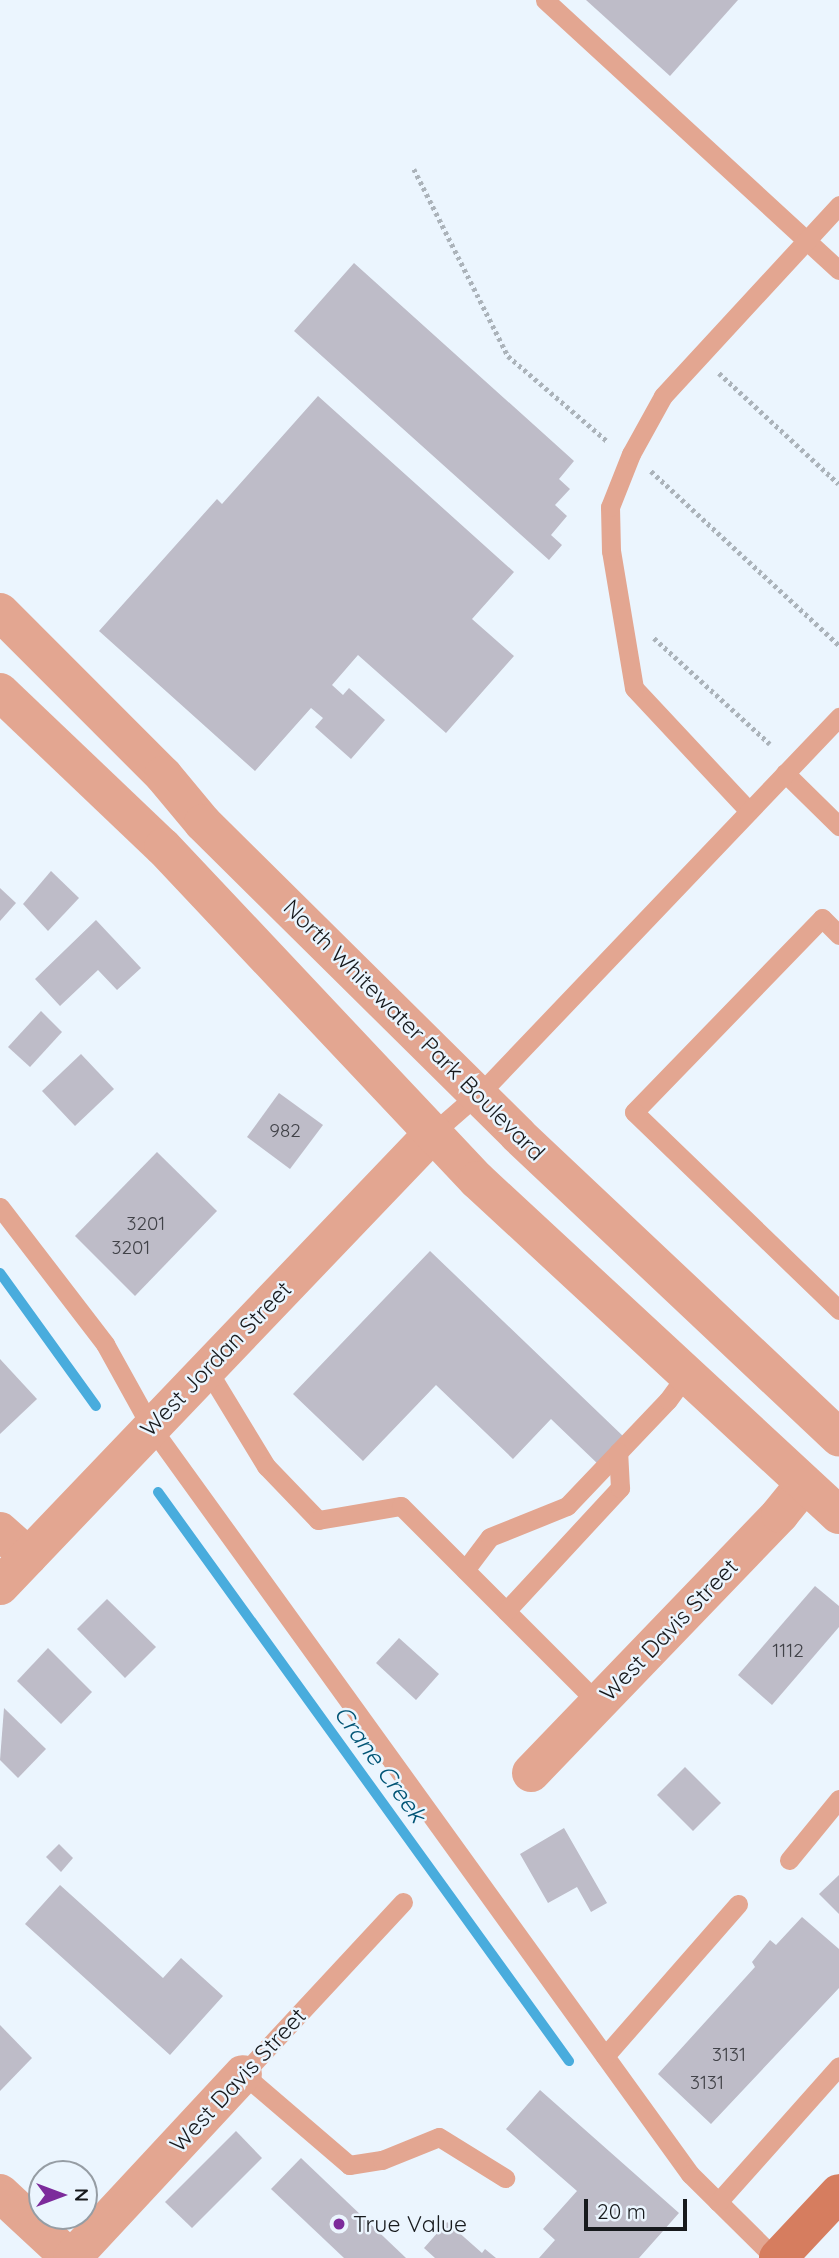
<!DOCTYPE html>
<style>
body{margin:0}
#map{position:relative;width:839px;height:2258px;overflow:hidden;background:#ebf5fe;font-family:Quicksand,sans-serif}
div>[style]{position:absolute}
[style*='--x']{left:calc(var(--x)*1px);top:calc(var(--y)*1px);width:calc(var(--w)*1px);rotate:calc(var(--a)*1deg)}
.stream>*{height:10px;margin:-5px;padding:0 5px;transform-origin:5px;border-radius:5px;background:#49acdd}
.building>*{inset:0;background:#bebcc8}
.path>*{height:4.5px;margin-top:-2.25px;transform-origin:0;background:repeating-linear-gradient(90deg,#abb3ba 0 3.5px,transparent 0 7px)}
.service>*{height:19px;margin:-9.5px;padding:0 9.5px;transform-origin:9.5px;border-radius:9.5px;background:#e3a691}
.minor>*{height:38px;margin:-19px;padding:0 19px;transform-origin:19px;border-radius:19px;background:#e3a691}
.tertiary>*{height:38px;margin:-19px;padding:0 19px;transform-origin:19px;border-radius:19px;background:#e3a691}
.secondary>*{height:38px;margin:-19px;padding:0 19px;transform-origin:19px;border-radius:19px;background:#d67d5f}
.dots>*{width:19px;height:19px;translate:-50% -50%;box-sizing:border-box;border:4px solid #ebf5fe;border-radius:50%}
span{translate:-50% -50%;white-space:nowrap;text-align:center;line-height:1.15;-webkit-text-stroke:5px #ebf5fe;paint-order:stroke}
.number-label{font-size:19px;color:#414248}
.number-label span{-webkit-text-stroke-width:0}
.street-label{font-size:23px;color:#171a1d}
.poi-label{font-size:23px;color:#171a1d}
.left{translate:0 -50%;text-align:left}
.water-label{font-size:24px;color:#005475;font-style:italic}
.north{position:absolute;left:28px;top:2160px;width:70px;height:70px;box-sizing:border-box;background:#ebf5fe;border:2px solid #969da4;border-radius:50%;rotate:90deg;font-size:19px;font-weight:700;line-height:28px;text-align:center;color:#171a1d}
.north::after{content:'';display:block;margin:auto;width:24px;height:32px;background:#7c2b9b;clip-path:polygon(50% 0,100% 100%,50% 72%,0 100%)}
.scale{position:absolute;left:584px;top:2199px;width:103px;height:32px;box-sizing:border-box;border:4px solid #171a1d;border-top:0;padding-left:9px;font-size:21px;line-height:24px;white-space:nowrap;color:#171a1d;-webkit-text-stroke:5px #ebf5fe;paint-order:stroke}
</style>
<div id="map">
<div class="stream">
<i style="--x:0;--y:1273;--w:164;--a:54.2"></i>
<i style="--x:158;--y:1492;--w:702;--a:54.16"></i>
</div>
<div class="building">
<i style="clip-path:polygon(586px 0,738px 0,670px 76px)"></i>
<i style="clip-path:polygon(354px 263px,574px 461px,559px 479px,570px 489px,555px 505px,567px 516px,551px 535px,562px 545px,549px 560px,294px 331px)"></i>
<i style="clip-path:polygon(318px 396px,514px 572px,472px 619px,514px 656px,446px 733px,358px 655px,332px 685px,343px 695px,349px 688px,385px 720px,351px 759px,315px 727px,323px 718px,311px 708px,255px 771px,99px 631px,217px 499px,222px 504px)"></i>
<i style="clip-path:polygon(51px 871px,79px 898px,48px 931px,23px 904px)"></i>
<i style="clip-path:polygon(0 888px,16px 903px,0 921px)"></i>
<i style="clip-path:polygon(96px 920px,141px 968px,117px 990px,98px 970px,60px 1006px,35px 979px)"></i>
<i style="clip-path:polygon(41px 1011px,62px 1032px,30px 1067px,8px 1047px)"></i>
<i style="clip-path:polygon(81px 1054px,114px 1089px,75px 1126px,42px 1091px)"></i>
<i style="clip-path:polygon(279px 1093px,323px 1125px,290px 1169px,247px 1137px)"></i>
<i style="clip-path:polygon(157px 1152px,217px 1211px,135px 1296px,75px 1236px)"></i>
<i style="clip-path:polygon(430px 1251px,625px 1438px,599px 1465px,551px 1419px,513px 1459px,436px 1385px,363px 1461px,293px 1394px)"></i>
<i style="clip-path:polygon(0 1359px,37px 1399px,0 1434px)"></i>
<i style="clip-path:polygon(815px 1586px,839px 1606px,839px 1627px,772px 1705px,738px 1675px)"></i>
<i style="clip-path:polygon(107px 1599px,156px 1647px,125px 1678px,77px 1629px)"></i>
<i style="clip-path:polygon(399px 1638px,439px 1674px,416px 1700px,376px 1663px)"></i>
<i style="clip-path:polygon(48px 1648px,92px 1692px,61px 1724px,17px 1681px)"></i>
<i style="clip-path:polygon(4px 1708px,46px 1749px,18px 1778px,0 1760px)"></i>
<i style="clip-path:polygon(685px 1767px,721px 1803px,693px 1831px,657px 1795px)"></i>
<i style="clip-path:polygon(564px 1828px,607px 1903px,591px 1912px,577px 1887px,548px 1903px,520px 1854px)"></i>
<i style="clip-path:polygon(59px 1844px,73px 1858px,61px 1872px,46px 1857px)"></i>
<i style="clip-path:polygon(839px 1875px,839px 1914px,819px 1894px)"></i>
<i style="clip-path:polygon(60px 1885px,163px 1978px,181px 1958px,223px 1996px,170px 2055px,25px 1924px)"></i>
<i style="clip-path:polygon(802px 1917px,839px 1949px,839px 1988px,711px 2124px,658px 2074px,755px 1967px,752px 1962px,770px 1940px,776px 1945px)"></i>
<i style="clip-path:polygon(0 2025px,32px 2058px,0 2091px)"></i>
<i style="clip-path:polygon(540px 2090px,679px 2213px,639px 2258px,539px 2258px,555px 2240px,543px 2229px,577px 2191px,506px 2129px)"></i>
<i style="clip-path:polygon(236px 2131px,262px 2158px,192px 2228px,165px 2202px)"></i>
<i style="clip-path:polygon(301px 2158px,406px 2258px,344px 2258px,271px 2189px)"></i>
<i style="clip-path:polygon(447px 2222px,482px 2253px,485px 2249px,496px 2258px,435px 2258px,424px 2248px)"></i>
</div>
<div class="path">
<i style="--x:414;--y:169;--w:209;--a:63.3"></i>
<i style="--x:508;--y:356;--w:130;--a:40.6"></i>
<i style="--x:719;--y:373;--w:163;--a:42.8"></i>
<i style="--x:651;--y:471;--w:256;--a:42.8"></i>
<i style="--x:654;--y:638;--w:157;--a:42.4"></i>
</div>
<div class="service">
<i style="--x:545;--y:0;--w:399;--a:42.6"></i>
<i style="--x:785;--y:773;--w:76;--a:44.5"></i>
<i style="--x:749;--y:811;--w:168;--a:-133.1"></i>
<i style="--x:634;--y:688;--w:139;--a:-99.5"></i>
<i style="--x:611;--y:551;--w:44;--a:-91.3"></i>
<i style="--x:610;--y:507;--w:57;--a:-68.4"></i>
<i style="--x:631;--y:454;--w:66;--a:-61.1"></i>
<i style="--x:663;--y:396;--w:260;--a:-47.3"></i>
<i style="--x:839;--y:935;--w:24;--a:-135"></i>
<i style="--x:822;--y:918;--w:270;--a:134.1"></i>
<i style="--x:634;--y:1112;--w:285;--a:44"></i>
<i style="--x:433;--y:1133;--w:73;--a:-41.1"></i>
<i style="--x:488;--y:1085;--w:509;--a:-46.35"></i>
<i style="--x:0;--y:1207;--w:173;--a:52.5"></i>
<i style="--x:105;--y:1344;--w:95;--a:61"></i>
<i style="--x:151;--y:1427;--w:921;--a:54.19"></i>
<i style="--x:690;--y:2174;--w:120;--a:44.7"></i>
<i style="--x:207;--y:1369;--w:114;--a:58.7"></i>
<i style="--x:266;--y:1466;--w:75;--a:46.1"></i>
<i style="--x:318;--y:1520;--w:84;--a:-9.6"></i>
<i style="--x:401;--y:1506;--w:279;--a:45"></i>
<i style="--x:465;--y:1570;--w:41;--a:-52.9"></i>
<i style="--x:490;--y:1537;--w:83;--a:-21.9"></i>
<i style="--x:567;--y:1506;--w:146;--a:-46.4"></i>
<i style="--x:668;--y:1400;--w:34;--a:-54"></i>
<i style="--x:506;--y:1611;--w:168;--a:-47.2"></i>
<i style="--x:620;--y:1488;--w:36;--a:-93"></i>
<i style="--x:789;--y:1860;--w:79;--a:-50.7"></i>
<i style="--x:403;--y:1902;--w:235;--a:132.9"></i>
<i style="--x:243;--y:2074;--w:140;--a:40.6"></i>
<i style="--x:349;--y:2165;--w:33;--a:-9"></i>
<i style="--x:382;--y:2160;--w:61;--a:-22"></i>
<i style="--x:439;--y:2137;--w:78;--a:31.8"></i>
<i style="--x:605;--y:2056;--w:202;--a:-48.8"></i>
<i style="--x:718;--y:2202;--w:182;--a:-48.3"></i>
</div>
<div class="minor">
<i style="--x:0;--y:1531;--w:38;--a:42"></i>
<i style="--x:0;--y:1586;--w:627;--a:-46.29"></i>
<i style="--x:531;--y:1773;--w:359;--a:-46.1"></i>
<i style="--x:780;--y:1514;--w:38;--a:-51"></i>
<i style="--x:0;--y:2193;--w:96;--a:42.9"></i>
<i style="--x:72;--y:2258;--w:251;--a:-47.1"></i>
</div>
<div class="tertiary">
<i style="--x:0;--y:612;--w:231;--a:45"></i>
<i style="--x:163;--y:775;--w:62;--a:50.2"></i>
<i style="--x:203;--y:823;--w:443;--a:44.7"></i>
<i style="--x:518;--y:1135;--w:441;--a:43.3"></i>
<i style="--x:0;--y:692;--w:225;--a:43.6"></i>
<i style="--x:163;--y:847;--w:458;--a:46.7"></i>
<i style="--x:477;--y:1180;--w:493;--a:42.8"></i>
</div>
<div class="secondary">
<i style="--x:778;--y:2258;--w:89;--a:-46.8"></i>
</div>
<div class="dots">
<i style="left:339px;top:2224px;background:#7c2b9b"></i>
</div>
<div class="number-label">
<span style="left:285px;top:1131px">982</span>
<span style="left:146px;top:1224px">3201</span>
<span style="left:131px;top:1248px">3201</span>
<span style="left:788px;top:1651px">1112</span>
<span style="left:729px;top:2055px">3131</span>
<span style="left:707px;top:2083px">3131</span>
</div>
<div class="street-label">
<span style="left:414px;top:1030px;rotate:45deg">North Whitewater Park Boulevard</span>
<span style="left:216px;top:1359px;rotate:-46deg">West Jordan Street</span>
<span style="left:669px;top:1630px;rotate:-46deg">West Davis Street</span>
<span style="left:238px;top:2080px;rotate:-47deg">West Davis Street</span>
</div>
<div class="poi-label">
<span class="left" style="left:353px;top:2224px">True Value</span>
</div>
<div class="water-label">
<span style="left:380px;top:1764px;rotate:54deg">Crane Creek</span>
</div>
<div class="north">N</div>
<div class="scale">20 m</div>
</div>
